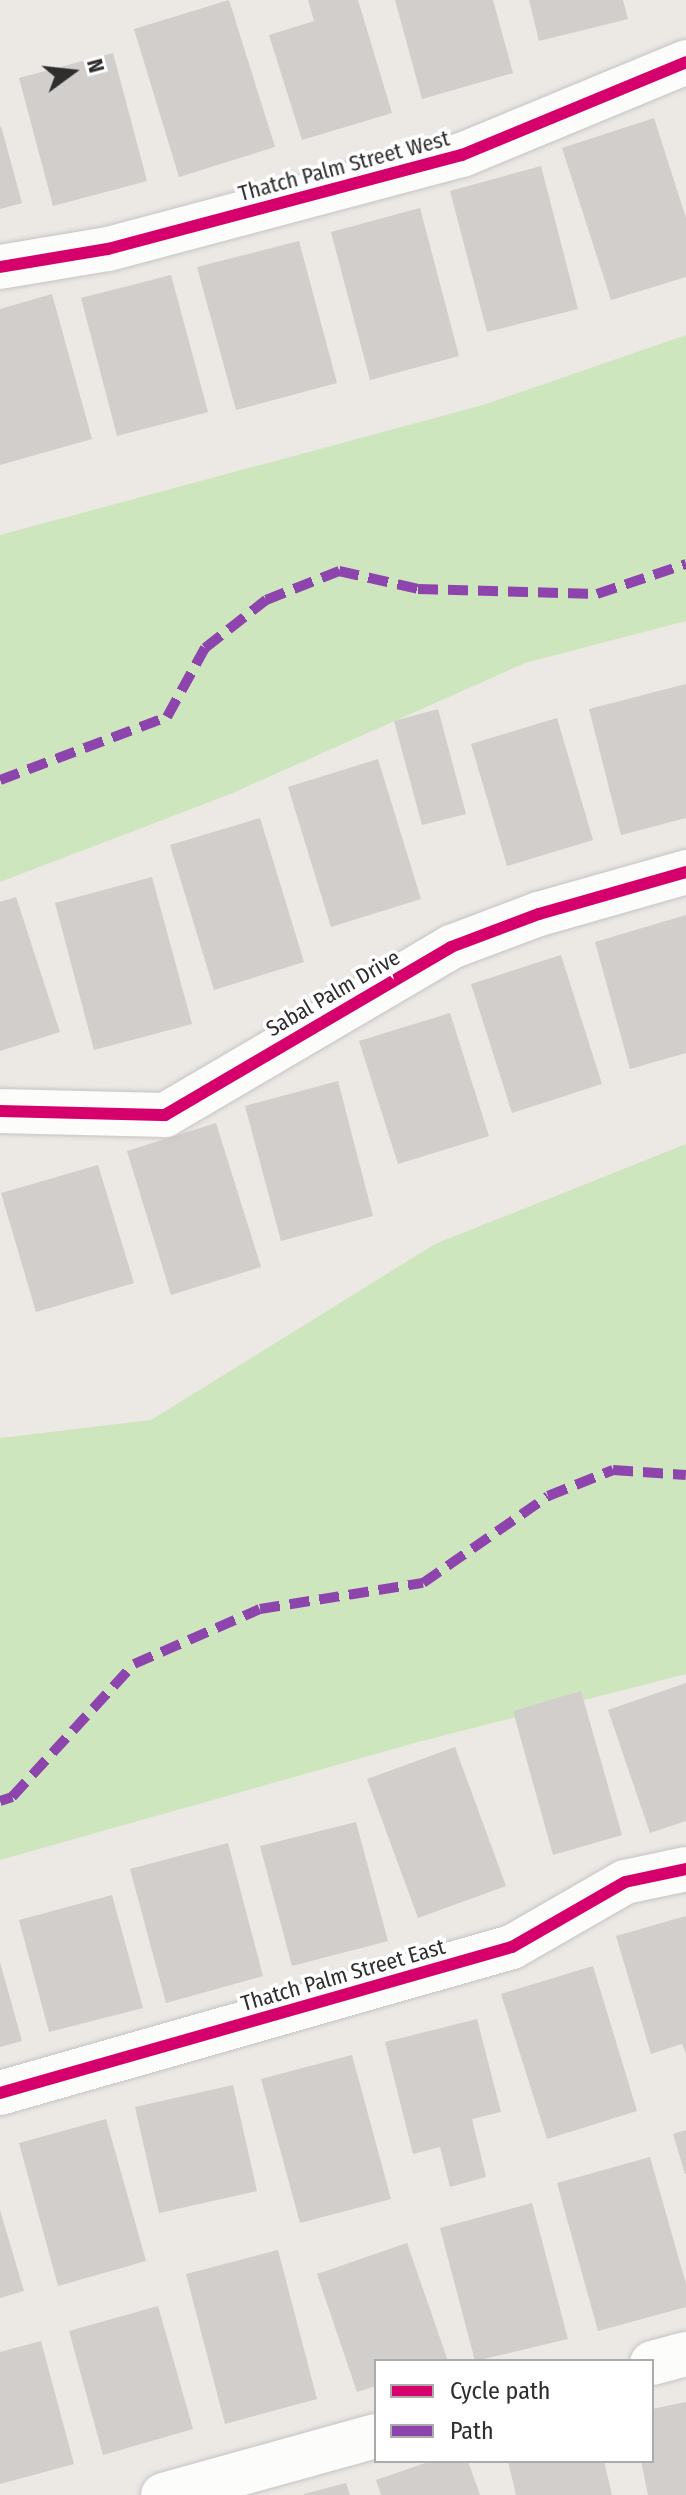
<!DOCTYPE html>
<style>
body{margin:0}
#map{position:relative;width:686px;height:2495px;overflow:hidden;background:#ece8e4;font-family:"Fira Sans Condensed",sans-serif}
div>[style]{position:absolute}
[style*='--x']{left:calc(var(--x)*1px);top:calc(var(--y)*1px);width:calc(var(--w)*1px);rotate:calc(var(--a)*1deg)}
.green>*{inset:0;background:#cee6be}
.building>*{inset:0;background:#d1cecb}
.roads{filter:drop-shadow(0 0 2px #c5c4c5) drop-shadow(0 0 2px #c5c4c5)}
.minor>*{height:44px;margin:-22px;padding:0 22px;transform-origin:22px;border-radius:22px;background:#fcfcfb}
.quiet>*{height:10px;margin-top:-5px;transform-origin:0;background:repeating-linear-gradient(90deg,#8e44ad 0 20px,transparent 0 30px)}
.cycleway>*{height:12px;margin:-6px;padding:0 6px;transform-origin:6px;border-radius:6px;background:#d6006c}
span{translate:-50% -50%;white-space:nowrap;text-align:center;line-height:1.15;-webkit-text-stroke:7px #fff;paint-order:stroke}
.street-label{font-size:22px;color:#2e2e2e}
.legend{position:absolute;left:374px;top:2359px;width:280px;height:104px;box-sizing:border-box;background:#fff;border:2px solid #ababab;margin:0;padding:10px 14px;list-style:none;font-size:24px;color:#2e2e2e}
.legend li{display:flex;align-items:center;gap:16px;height:40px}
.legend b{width:40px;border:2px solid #ababab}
.north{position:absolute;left:32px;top:32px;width:80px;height:80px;-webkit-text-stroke:6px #fff;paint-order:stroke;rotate:75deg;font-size:22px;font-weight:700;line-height:32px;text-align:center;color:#2e2e2e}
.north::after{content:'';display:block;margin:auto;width:28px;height:36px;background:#2e2e2e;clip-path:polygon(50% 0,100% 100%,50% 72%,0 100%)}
</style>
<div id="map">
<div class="green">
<i style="clip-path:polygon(686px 335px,686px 621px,525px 663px,228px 795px,0 882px,0 535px,483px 405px)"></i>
<i style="clip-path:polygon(686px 1144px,686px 1674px,418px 1742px,0 1860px,0 1438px,151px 1420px,435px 1244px)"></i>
</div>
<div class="building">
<i style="clip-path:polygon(229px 0,275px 147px,179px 177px,134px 29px)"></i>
<i style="clip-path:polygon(308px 0,358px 0,392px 113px,302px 140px,269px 35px,314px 21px)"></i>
<i style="clip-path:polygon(395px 0,493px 0,513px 73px,422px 99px)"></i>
<i style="clip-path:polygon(529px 0,623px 0,628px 19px,539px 41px)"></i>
<i style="clip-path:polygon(113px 53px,147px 181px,53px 206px,19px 78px)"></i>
<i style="clip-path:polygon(654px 118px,686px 218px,686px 277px,611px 300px,562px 148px)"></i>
<i style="clip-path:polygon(1px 126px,22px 203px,0 209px,0 127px)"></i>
<i style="clip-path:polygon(541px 166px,578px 309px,487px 332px,450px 191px)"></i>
<i style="clip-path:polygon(420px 208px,459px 356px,370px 380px,331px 232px)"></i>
<i style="clip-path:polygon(299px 241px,337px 383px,236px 410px,197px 267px)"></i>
<i style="clip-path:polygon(171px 275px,208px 412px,117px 436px,81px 298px)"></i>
<i style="clip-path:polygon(52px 294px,92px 439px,0 465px,0 309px)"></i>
<i style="clip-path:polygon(686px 684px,686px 818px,621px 835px,589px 709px)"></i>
<i style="clip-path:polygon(438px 709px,466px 814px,422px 825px,394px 721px)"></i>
<i style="clip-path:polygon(557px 718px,593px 840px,507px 866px,471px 744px)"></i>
<i style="clip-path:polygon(378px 759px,421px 899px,331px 927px,288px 787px)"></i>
<i style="clip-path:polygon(260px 818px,304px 962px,214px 990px,170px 845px)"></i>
<i style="clip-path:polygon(152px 877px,192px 1024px,94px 1050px,55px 903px)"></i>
<i style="clip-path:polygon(16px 897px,60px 1032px,0 1051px,0 902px)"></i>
<i style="clip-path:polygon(686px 915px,686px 1053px,630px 1069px,595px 942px)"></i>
<i style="clip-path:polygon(561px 955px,602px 1084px,512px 1113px,471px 984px)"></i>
<i style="clip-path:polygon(450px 1013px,489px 1136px,398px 1164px,359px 1041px)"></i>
<i style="clip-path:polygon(338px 1081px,373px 1216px,281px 1241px,245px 1106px)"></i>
<i style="clip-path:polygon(216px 1123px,261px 1267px,171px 1295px,127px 1151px)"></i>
<i style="clip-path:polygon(98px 1165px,134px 1283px,36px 1312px,1px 1193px)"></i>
<i style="clip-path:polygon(686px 1683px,686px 1821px,650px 1833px,608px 1710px)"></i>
<i style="clip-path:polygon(581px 1691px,622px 1835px,553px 1855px,513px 1711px)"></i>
<i style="clip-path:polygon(455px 1747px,506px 1886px,418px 1918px,367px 1779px)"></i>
<i style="clip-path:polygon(356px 1822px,388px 1941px,292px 1966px,260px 1846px)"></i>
<i style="clip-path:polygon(228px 1843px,263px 1976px,166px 2003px,130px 1869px)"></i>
<i style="clip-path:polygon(112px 1895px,143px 2008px,49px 2032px,19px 1920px)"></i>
<i style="clip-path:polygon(686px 1916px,686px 2054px,682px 2044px,651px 2054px,616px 1936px)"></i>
<i style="clip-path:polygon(0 1962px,22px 2041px,0 2047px)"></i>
<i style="clip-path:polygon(593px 1966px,637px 2111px,547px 2139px,501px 1994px)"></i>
<i style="clip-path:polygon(477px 2019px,501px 2112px,472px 2119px,486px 2177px,450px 2187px,440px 2147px,413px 2154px,385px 2042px)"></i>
<i style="clip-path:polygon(352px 2055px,391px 2199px,300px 2223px,261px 2079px)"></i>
<i style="clip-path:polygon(233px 2085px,257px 2191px,159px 2213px,135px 2107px)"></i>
<i style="clip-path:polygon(106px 2119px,146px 2261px,58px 2286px,19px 2143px)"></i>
<i style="clip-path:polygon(686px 2130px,686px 2174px,685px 2174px,673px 2134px)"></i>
<i style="clip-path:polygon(650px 2157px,686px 2284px,686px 2307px,598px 2331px,557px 2183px)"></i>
<i style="clip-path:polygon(532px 2203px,568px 2339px,475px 2361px,440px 2228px)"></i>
<i style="clip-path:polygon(0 2210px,24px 2291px,0 2298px)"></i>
<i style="clip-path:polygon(407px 2243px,448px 2361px,376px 2361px,376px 2386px,357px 2392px,317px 2274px)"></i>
<i style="clip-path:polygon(278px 2250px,317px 2399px,225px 2424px,186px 2274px)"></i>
<i style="clip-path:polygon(158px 2306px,193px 2429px,103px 2455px,69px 2331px)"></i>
<i style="clip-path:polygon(41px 2341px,74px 2464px,0 2484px,0 2352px)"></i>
<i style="clip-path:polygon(686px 2402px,686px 2495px,648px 2495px,641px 2461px,652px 2461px,652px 2409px)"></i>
<i style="clip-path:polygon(431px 2461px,468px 2461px,480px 2495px,381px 2495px,376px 2480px)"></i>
<i style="clip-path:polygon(508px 2461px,604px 2461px,612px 2495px,516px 2495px)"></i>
<i style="clip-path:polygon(346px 2483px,350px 2495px,304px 2495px,304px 2494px)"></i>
</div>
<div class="roads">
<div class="minor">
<i style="--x:0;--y:267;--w:109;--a:-9.5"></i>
<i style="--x:108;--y:249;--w:366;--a:-14.9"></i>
<i style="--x:462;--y:155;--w:243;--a:-22.5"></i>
<i style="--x:0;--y:1111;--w:165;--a:1.4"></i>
<i style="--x:165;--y:1115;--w:332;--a:-30.4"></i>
<i style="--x:451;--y:947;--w:94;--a:-20.6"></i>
<i style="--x:539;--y:914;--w:153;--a:-15.9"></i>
<i style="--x:0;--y:2093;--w:532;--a:-15.92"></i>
<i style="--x:512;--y:1947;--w:130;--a:-29.9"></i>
<i style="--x:625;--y:1882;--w:62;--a:-12"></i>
<i style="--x:652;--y:2363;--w:35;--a:-15"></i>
<i style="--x:163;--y:2495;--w:221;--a:-15.5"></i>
</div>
</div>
<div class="quiet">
<i style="--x:0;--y:780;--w:178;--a:-20.7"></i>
<i style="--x:167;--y:717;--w:79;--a:-61.2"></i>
<i style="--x:205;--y:648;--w:78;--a:-38.2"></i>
<i style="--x:266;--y:600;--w:79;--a:-21.7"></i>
<i style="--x:339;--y:571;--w:81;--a:12.8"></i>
<i style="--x:418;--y:589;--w:179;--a:1.6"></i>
<i style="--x:597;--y:594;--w:94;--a:-18.6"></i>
<i style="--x:0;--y:1801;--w:13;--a:-18"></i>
<i style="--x:12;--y:1797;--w:180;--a:-47.5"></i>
<i style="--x:134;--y:1664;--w:137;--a:-23.6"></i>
<i style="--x:260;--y:1609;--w:165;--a:-9.1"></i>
<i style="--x:423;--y:1583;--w:152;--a:-34.8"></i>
<i style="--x:548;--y:1496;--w:70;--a:-21.8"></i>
<i style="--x:613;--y:1470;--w:73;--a:3.9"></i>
</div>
<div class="cycleway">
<i style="--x:0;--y:267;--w:109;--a:-9.5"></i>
<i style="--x:108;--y:249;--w:366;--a:-14.9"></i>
<i style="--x:462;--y:155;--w:243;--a:-22.5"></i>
<i style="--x:0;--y:1111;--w:165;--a:1.4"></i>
<i style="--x:165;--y:1115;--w:332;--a:-30.4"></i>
<i style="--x:451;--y:947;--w:94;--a:-20.6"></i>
<i style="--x:539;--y:914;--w:153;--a:-15.9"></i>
<i style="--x:0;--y:2093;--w:532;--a:-15.92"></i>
<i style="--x:512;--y:1947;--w:130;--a:-29.9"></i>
<i style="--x:625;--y:1882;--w:62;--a:-12"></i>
</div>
<div class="street-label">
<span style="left:344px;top:166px;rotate:-15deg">Thatch Palm Street West</span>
<span style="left:333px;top:993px;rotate:-30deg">Sabal Palm Drive</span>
<span style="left:343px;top:1975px;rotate:-16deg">Thatch Palm Street East</span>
</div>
<ul class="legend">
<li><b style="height:10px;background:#d6006c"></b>Cycle path</li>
<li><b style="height:10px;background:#8e44ad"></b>Path</li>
</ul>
<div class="north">N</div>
</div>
